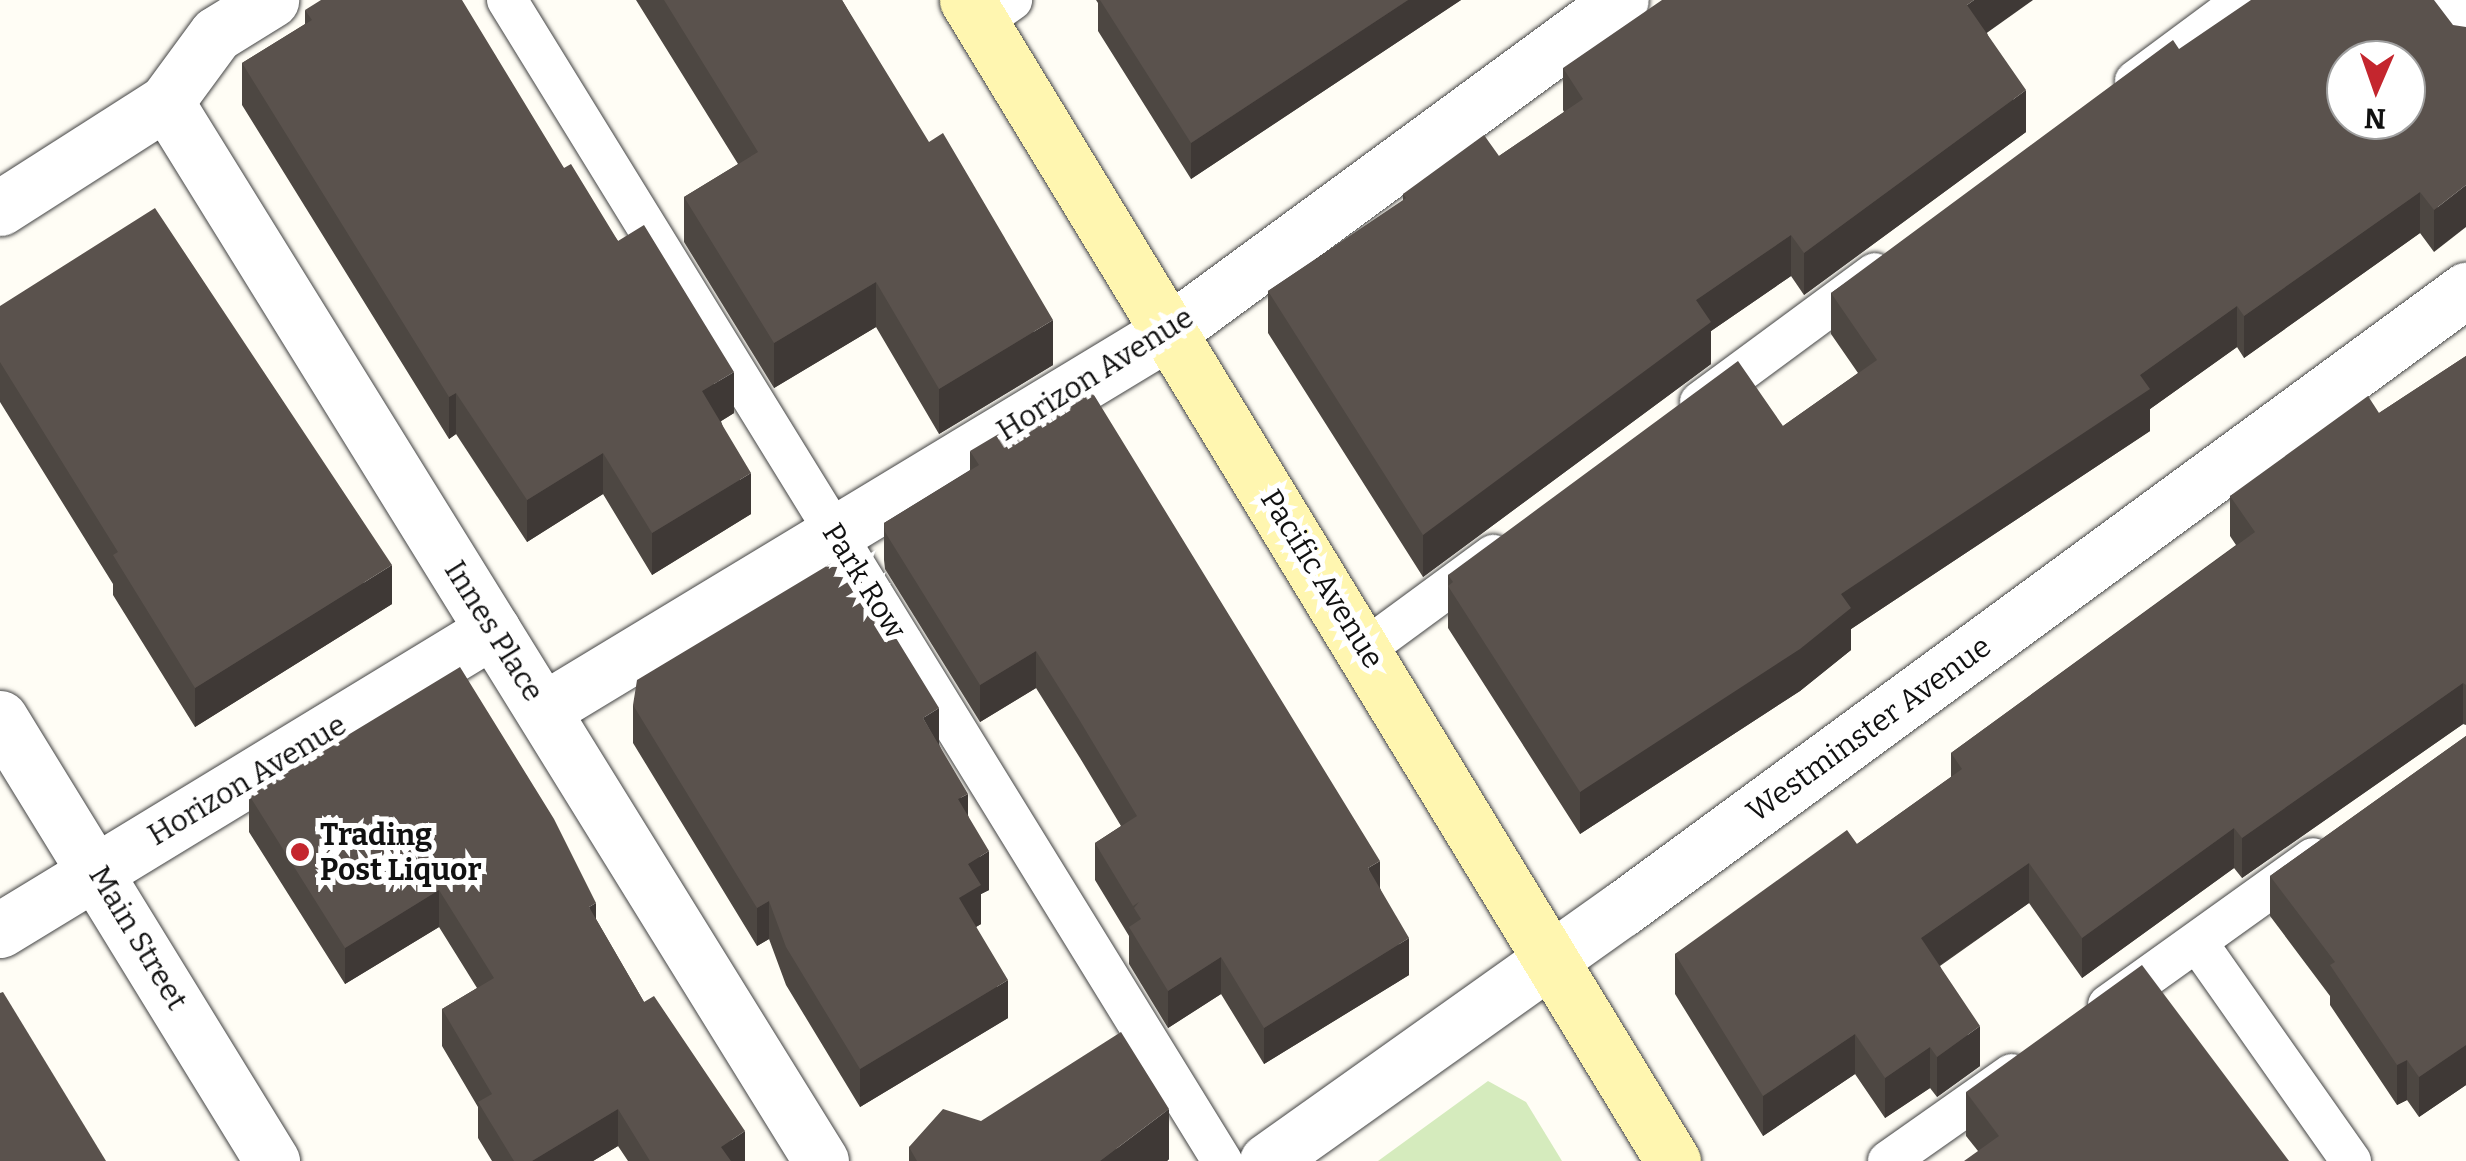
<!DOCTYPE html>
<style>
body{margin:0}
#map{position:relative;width:2466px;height:1161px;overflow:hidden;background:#fffdf5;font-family:Bitter,serif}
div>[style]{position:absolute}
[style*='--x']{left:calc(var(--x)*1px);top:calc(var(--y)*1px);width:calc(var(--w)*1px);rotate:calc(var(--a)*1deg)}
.green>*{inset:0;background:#d5ebbd}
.roads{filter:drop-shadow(0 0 2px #444) drop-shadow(0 0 2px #444)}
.service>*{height:40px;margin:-20px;padding:0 20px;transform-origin:20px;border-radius:20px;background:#fff}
.minor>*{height:55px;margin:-27.5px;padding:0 27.5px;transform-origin:27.5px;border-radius:27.5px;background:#fff}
.tertiary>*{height:55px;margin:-27.5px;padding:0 27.5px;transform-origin:27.5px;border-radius:27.5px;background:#fff}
.secondary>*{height:55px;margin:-27.5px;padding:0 27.5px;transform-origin:27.5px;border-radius:27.5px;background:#fff6b0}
.wall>*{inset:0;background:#4d4742}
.shaded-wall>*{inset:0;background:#3f3936}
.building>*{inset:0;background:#5a524d}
.dots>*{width:28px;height:28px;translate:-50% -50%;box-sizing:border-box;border:5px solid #fff;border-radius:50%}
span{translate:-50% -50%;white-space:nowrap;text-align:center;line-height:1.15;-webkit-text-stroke:10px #fff;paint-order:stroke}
.street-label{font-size:30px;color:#111}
.poi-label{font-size:30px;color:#111;font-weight:700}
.left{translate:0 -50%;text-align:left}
.north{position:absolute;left:2326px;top:40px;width:100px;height:100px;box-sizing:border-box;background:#fff;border:2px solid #a0a0a0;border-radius:50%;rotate:182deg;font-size:28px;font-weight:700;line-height:40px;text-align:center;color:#111}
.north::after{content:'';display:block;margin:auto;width:35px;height:45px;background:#c4262e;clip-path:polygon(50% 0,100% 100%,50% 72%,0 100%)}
</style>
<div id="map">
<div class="green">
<i style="clip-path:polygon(1488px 1081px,1526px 1102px,1562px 1161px,1378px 1161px)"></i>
</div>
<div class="roads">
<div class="service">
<i style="--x:507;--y:0;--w:1364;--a:58.37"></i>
<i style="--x:981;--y:22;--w:38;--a:-35"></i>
<i style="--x:2135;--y:81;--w:136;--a:-36.6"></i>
<i style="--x:1700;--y:402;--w:217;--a:-36.4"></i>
<i style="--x:1365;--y:649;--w:159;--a:-36.3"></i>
<i style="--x:2197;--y:942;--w:268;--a:54.9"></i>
<i style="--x:2108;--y:1005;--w:252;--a:-35.6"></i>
<i style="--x:1888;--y:1161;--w:151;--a:-35.1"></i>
</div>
<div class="minor">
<i style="--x:2440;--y:0;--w:46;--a:55.6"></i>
<i style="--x:166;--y:102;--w:1245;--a:58.26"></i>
<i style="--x:0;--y:208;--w:197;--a:-32.6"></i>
<i style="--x:166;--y:102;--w:84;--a:-53.7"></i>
<i style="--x:216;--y:34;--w:65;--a:-31.7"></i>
<i style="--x:543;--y:710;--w:733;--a:-31.15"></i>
<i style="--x:1170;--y:331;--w:559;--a:-36.28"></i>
<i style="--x:0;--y:930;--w:577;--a:-31.32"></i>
<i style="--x:1267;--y:1161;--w:435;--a:-35.4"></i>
<i style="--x:1622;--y:909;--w:1047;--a:-36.26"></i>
</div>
<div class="tertiary">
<i style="--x:0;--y:718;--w:520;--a:58.45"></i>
</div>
<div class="secondary">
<i style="--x:967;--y:0;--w:1359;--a:58.7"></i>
</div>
</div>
<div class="wall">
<i style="clip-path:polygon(636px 0,842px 0,1053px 365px,939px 434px,876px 327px,774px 388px,684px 242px,684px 197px,738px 164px)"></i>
<i style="clip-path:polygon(1096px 0,1461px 0,1191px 179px,1098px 31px,1098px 3px)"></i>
<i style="clip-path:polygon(305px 10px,564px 168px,618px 241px,734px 413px,721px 421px,751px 514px,652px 575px,603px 494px,527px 542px,456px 434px,449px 439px,242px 105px,242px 63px,305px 24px)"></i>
<i style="clip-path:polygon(2453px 25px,2434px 252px,2420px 233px,2244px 358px,2237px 347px,2150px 409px,2150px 431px,1851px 629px,1851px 650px,1800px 691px,1580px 834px,1448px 628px,1448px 575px,1783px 426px,1858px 373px,1831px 334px,1831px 293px,2179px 49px)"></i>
<i style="clip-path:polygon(1987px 33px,2026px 132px,1804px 295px,1791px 276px,1711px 331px,1711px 364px,1423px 577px,1268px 333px,1268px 291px,1403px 201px,1403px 194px,1499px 156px,1564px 112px,1563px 110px,1563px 68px)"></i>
<i style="clip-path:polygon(0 306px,392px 604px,195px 727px,113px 595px,113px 584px,0 402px)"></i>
<i style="clip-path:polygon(2466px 356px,2466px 725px,2463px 724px,2242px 878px,2234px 868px,2082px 978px,2029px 903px,1940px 966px,1980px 1066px,1937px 1097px,1930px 1088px,1885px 1118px,1855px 1074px,1763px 1136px,1675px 994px,1675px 954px,1857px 844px,1951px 777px,1951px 753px,2236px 545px,2230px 536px,2230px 496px,2379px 413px)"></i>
<i style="clip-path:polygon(970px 451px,1380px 888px,1409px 975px,1264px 1064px,1221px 994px,1168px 1028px,1129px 964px,1129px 936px,1095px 880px,1095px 843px,1121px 826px,1080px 758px,1036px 688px,980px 722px,885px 569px,884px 560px,884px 523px,970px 470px)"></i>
<i style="clip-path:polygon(633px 705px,939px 744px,968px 815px,989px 890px,981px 894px,981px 924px,976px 927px,1008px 1018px,860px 1107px,786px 985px,769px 939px,757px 946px,633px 743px)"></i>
<i style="clip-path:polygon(2466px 736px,2466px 1085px,2419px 1117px,2407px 1100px,2397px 1105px,2330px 1005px,2330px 996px,2270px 916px,2270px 876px)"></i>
<i style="clip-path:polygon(249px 795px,596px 919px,644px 1002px,745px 1161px,628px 1161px,618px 1146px,593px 1161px,492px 1161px,478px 1138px,478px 1107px,442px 1046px,442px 1009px,477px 988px,439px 927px,345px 984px,249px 832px)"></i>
<i style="clip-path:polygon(1966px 1092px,2289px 1161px,1978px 1151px,1966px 1136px)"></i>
<i style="clip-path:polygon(981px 1121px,1169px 1159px,1167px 1161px,909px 1161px,909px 1147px)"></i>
</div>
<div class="shaded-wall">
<i style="clip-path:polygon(1408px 0,1461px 0,1191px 179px,1191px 143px)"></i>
<i style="clip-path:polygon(1974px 0,2033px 0,1967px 47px,1967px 5px)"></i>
<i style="clip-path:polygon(2026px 90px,2026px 132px,1804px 295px,1804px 253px)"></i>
<i style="clip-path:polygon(2466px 185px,2466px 227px,2434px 252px,2434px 210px)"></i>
<i style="clip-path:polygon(2420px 192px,2420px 233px,2244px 358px,2244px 316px)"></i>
<i style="clip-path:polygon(1791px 235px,1791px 276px,1711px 331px,1711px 364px,1423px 577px,1423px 535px,1696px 300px)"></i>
<i style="clip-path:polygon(876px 282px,876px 327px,774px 388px,774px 343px)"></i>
<i style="clip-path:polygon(2237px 306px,2237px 347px,2150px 409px,2150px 431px,1851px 629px,1851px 650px,1800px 691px,1580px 834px,1580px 792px,1841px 594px,2140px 375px)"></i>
<i style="clip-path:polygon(1053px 320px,1053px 365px,939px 434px,939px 389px)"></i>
<i style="clip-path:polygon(734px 372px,734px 413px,702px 433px,702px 391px)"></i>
<i style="clip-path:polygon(456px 393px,456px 434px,449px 439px,449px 397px)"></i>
<i style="clip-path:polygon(603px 453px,603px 494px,527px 542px,527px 500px)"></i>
<i style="clip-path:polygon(751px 473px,751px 514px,652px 575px,652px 533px)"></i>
<i style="clip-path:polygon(392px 565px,392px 604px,195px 727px,195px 688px)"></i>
<i style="clip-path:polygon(1036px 651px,1036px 688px,980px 722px,980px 685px)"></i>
<i style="clip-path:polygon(2463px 683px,2463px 724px,2242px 878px,2242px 838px)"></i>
<i style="clip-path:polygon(939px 708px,939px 747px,923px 718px)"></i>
<i style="clip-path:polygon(968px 794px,968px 832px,958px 799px)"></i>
<i style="clip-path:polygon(2234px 828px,2234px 868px,2082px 978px,2082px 938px)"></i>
<i style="clip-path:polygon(989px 851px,989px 890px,981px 894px,981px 924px,959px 937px,959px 898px,968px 864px)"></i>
<i style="clip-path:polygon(1380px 861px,1380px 898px,1368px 868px)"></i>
<i style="clip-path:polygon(2029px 863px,2029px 903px,1921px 978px,1921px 938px)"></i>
<i style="clip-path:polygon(439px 890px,439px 927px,345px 984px,345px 948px)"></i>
<i style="clip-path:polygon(769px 901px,769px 939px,757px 946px,757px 908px)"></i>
<i style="clip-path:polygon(596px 903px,596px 940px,589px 907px)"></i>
<i style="clip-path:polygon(1409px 938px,1409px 975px,1264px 1064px,1264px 1028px)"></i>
<i style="clip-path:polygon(1221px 957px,1221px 994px,1168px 1028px,1168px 991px)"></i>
<i style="clip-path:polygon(1008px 980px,1008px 1018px,860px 1107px,860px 1069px)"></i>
<i style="clip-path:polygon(1980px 1026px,1980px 1066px,1937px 1097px,1937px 1057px)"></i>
<i style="clip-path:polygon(1855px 1034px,1855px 1074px,1763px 1136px,1763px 1096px)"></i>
<i style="clip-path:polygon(2466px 1045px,2466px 1085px,2419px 1117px,2419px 1077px)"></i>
<i style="clip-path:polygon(1930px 1047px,1930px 1088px,1885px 1118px,1885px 1078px)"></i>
<i style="clip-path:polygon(2407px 1060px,2407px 1100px,2397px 1105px,2397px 1065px)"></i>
<i style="clip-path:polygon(618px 1109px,618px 1146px,593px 1161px,532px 1161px)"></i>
<i style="clip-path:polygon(1169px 1109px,1169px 1159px,1167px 1161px,1100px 1161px)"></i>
<i style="clip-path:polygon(745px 1131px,745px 1161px,721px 1161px,721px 1147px)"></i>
</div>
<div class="building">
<i style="clip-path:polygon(321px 0,462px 0,564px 168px,571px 164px,618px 241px,644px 225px,734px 372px,702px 391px,751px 473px,652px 533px,603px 453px,527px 500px,456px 393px,449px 397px,242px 63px,312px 20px,305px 10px)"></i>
<i style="clip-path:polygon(664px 0,842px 0,929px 142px,943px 133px,1053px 320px,939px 389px,876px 282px,774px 343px,684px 197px,758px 152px)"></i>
<i style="clip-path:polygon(1100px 0,1408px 0,1191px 143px)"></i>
<i style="clip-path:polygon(1662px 0,1974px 0,1967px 5px,2026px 90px,1804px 253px,1791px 235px,1702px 296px,1696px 300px,1711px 322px,1423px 535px,1268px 291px,1406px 198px,1403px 194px,1484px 135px,1499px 156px,1583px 99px,1563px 68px)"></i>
<i style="clip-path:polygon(evenodd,2251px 0,2434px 0,2453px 25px,2466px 27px,2466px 185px,2434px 210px,2420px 192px,2244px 316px,2237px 306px,2140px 375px,2150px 389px,1841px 594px,1851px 608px,1800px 649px,1580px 792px,1448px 586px,1453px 582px,1448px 575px,1738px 361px,1783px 426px,1877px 360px,1831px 293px,2173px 40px,2179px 49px,2251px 0,2346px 60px,2406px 60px,2406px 120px,2346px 120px,2346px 60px)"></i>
<i style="clip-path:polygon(155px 208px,392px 565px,195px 688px,113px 555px,118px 552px,0 362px,0 306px)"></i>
<i style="clip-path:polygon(2466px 356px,2466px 685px,2463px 683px,2242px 838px,2234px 828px,2082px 938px,2029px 863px,1921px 938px,1980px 1026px,1937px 1057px,1930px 1047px,1885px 1078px,1855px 1034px,1763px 1096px,1675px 954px,1847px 830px,1857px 844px,1962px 769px,1951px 753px,2255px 532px,2230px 496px,2368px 396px,2379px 413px)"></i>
<i style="clip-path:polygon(1086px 382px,1380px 861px,1368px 868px,1409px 938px,1264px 1028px,1221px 957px,1168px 991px,1129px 927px,1141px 919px,1134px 908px,1139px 902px,1133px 906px,1095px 843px,1137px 816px,1080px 721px,1036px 651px,980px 685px,885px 532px,884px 523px,979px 465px,970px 451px)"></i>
<i style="clip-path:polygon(845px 555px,939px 708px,923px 718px,968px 794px,958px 799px,989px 851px,968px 864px,981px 885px,959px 898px,1008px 980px,860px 1069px,786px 947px,769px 901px,757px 908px,633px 705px,637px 680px)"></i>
<i style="clip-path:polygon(460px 667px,554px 819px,596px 903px,589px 907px,644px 1002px,654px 996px,745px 1131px,721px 1147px,731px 1161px,650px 1161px,618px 1109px,532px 1161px,514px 1161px,478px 1102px,492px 1094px,442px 1009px,494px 978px,439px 890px,345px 948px,249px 795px)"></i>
<i style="clip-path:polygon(2466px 736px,2466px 1045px,2419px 1077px,2407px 1060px,2397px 1065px,2330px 965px,2335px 962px,2270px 876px)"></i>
<i style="clip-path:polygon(2142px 965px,2289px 1161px,1964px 1161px,1999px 1136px,1966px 1092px)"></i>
<i style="clip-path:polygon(3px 992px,106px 1161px,0 1161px,0 993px)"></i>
<i style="clip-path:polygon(1121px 1032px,1169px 1109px,1100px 1161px,917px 1161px,909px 1147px,943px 1109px,981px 1121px)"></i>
</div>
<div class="dots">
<i style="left:300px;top:852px;background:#c4262e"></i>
</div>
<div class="street-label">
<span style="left:1095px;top:374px;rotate:-32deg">Horizon Avenue</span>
<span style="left:1322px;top:579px;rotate:58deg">Pacific Avenue</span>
<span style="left:864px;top:581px;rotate:58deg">Park Row</span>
<span style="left:494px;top:631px;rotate:58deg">Innes Place</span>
<span style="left:1869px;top:729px;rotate:-36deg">Westminster Avenue</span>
<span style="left:247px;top:780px;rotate:-31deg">Horizon Avenue</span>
<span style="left:138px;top:938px;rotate:59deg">Main Street</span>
</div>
<div class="poi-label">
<span class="left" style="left:320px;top:852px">Trading<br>Post Liquor</span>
</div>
<div class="north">N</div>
</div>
